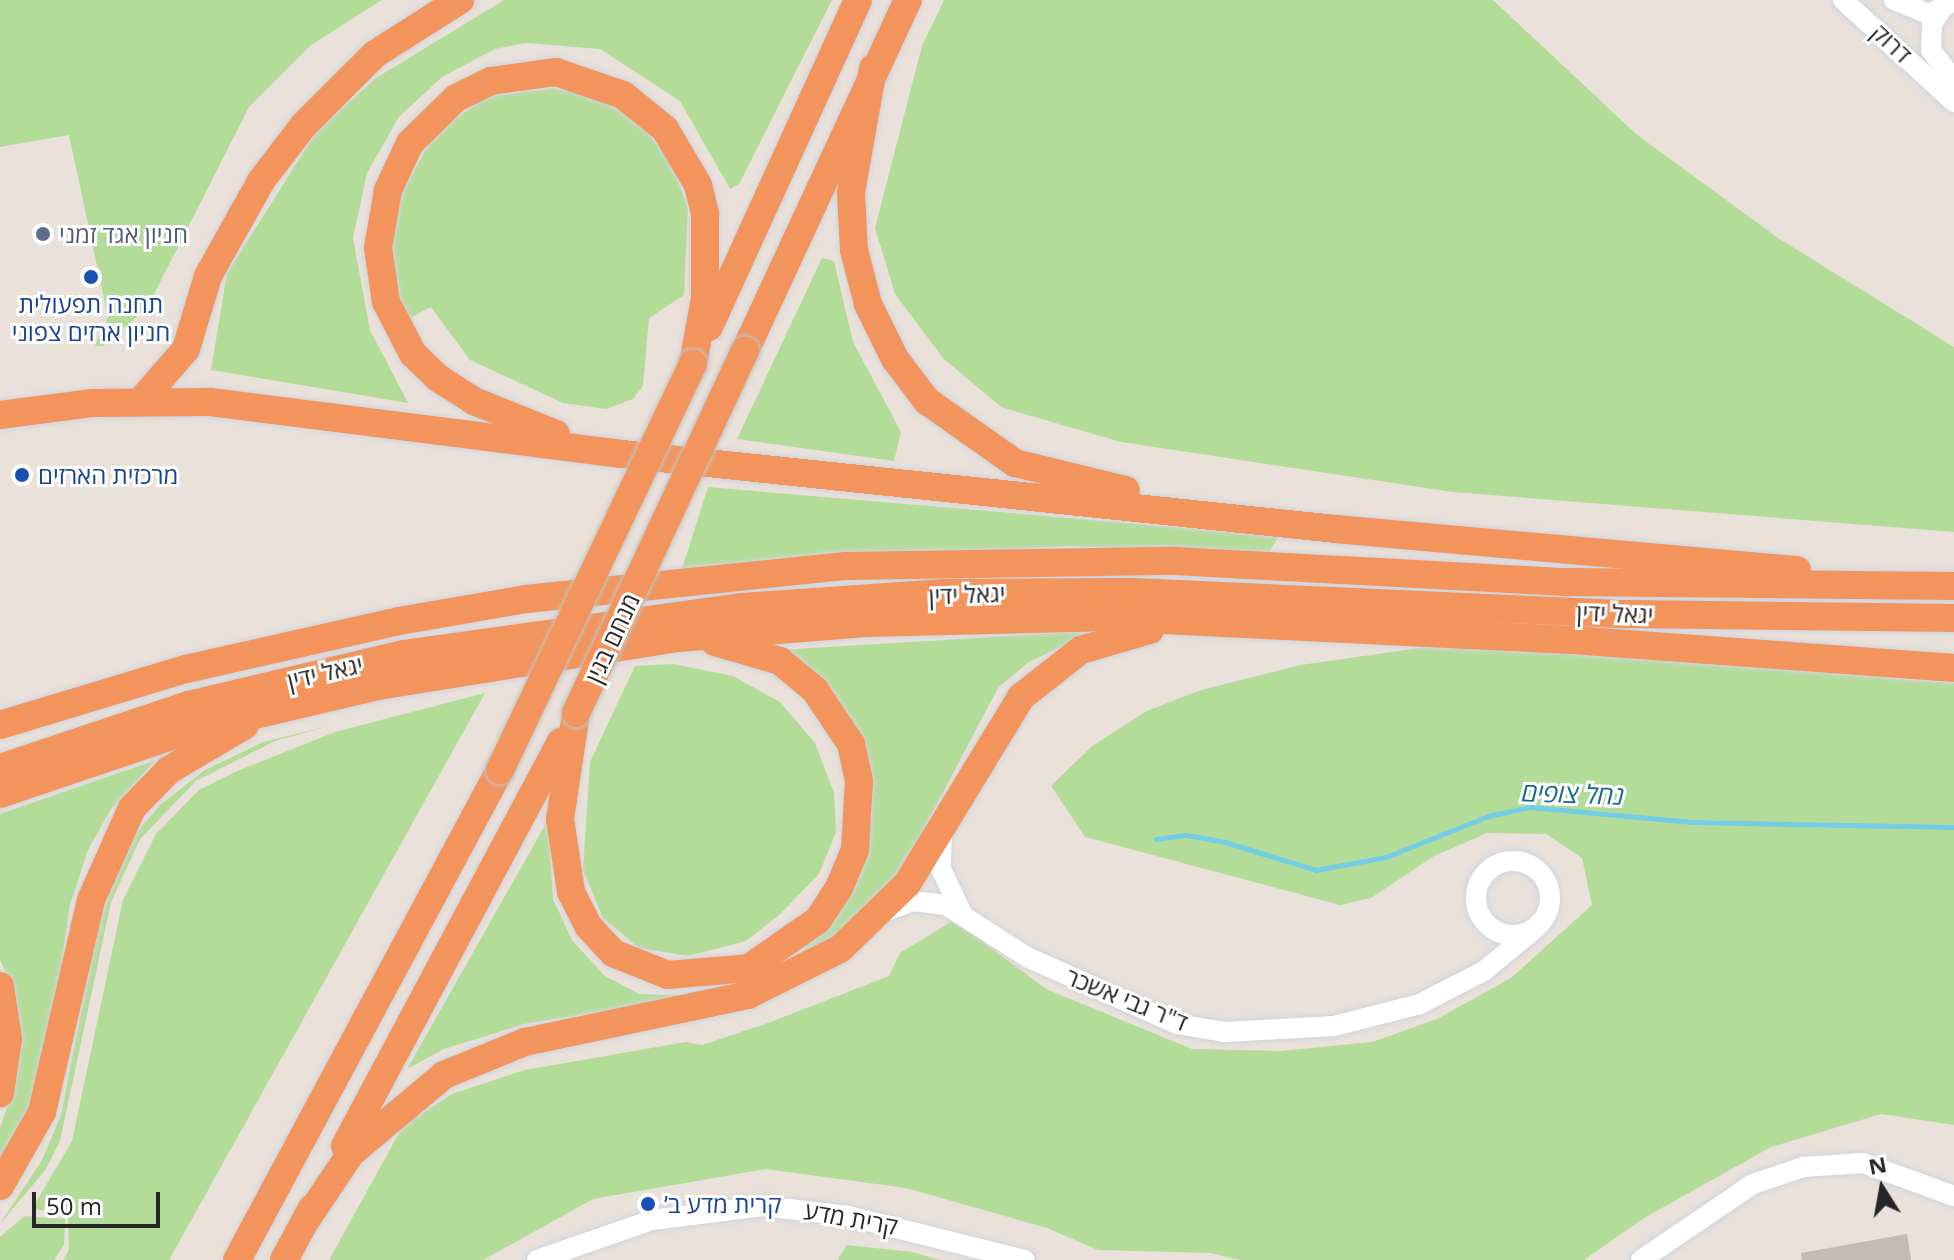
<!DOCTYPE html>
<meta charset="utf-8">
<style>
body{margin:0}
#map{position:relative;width:1954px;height:1260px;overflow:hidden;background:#e9e1da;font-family:"Open Sans",Heebo,sans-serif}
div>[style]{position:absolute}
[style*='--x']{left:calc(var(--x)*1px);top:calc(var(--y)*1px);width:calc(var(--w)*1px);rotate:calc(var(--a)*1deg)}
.green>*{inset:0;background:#b4dc99}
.stream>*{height:5px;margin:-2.5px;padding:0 2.5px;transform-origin:2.5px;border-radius:2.5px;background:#73cde5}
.building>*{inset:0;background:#c1bcb5}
.roads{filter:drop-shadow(0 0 2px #cfd3df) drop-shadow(0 0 2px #cfd3df)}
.minor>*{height:20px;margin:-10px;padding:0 10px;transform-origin:10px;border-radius:10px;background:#fff}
.minor>.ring{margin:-10px;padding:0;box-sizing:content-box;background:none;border:20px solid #fff;border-radius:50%}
.highway>*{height:28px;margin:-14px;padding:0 14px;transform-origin:14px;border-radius:14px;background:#f2945b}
.bridges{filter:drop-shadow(0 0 2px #c3c3c3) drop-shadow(0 0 2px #c3c3c3)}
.highway-bridge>*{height:28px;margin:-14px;padding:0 14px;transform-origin:14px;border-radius:14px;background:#f2945b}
.dots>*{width:22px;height:22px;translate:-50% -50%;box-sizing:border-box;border:4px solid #fff;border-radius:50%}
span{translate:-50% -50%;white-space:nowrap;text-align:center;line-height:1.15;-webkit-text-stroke:6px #fff;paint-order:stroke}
.street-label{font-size:24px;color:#272727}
.service-label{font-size:24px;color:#4e5e75}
.left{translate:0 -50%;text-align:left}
.transit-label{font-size:24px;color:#164399}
.water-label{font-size:26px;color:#166a8c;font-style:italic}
.north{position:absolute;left:1842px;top:1148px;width:80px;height:80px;-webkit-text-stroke:6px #fff;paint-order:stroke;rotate:349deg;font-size:22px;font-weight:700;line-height:32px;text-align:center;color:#272727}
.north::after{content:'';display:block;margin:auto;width:28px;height:36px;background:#272727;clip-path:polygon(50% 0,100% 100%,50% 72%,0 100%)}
.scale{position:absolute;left:32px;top:1192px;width:128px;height:36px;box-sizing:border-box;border:4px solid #272727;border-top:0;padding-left:10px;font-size:24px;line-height:28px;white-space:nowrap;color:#272727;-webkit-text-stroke:6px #fff;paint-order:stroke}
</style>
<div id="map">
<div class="green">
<i style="clip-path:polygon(0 0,382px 0,311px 45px,249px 107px,147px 308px,103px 346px,95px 346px,108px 317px,69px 135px,0 147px)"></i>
<i style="clip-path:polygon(504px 0,832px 0,739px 184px,730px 189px,680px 101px,600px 49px,526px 43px,495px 49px,442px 77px,399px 117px,367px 173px,353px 238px,370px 330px,408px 403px,211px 370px,227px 273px,317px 131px,376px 78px)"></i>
<i style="clip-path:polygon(944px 0,1493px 0,1636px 134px,1778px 238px,1954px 347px,1954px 532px,1453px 492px,1121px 442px,1001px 407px,943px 358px,895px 294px,875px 228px,922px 46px)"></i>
<i style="clip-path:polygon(552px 88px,584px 93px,635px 116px,673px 166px,688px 209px,684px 295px,649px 318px,643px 386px,633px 399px,606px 409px,563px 403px,470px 360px,431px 307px,406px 320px,389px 259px,401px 194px,435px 133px,486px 97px)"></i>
<i style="clip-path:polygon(822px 258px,834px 261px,853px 342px,901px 432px,894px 461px,737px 439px)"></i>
<i style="clip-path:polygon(708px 487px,1279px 536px,1267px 555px,1066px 546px,682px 569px)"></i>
<i style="clip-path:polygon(1094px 631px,1029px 662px,998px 688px,899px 876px,842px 931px,787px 964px,834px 921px,866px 859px,872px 815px,869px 775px,779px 650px)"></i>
<i style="clip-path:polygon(1500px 646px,1954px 683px,1954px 1125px,1881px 1114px,1771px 1147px,1644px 1218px,1584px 1260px,1240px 1260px,1211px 1253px,1098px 1250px,1047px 1228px,906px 1188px,765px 1169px,593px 1199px,483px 1260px,329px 1260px,403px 1126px,452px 1094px,525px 1070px,686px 1042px,702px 1045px,768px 1023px,889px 976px,900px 953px,954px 920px,1046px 989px,1192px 1049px,1281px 1051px,1372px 1042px,1437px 1019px,1511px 978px,1592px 905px,1582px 858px,1546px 834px,1487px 833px,1434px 856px,1371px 898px,1340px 905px,1085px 837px,1051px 786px,1092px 746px,1147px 711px,1198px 691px,1301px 665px,1426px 647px)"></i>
<i style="clip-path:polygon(673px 664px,733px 676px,780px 702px,815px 743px,834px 793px,836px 832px,819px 874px,779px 915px,746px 941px,688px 956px,639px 948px,603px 918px,583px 870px,590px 762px,635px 666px)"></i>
<i style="clip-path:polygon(485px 693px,169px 1260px,63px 1260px,69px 1250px,68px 1214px,32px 1209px,72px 1141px,123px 900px,156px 834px,199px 790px,235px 772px,335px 732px)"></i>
<i style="clip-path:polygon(329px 726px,275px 741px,196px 781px,140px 839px,111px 902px,60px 1141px,46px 1169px,0 1224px,42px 1160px,61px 1115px,99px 921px,132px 838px,160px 805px,205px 770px,263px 742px)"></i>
<i style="clip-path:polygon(156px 760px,111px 809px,88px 850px,70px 905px,56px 1000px,27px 1116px,0 1164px,0 1128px,18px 1074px,20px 1030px,14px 990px,0 960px,0 814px)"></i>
<i style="clip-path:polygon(548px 820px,553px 899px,572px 940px,605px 976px,639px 994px,700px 996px,524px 1024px,444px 1049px,407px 1069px)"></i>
<i style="clip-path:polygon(25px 1216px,65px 1219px,64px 1245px,54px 1260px,0 1260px,0 1237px)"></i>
<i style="clip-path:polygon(847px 1245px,912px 1252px,940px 1260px,837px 1260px)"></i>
</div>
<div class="stream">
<i style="--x:1156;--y:839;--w:30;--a:-8"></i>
<i style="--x:1186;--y:835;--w:40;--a:10"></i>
<i style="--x:1225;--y:842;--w:95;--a:17.1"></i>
<i style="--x:1316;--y:870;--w:71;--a:-10.5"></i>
<i style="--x:1386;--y:857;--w:110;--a:-21.9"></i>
<i style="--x:1488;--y:816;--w:43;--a:-12.1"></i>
<i style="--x:1530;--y:807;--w:163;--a:5.3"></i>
<i style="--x:1692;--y:822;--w:262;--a:1.1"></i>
</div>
<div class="building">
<i style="clip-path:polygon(1907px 1234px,1911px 1260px,1802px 1260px,1801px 1253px)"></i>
</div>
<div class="roads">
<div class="minor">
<i style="--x:1843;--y:0;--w:151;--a:42.6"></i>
<i style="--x:1894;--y:0;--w:38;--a:22"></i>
<i style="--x:1929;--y:14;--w:28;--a:-27"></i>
<i style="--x:1940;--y:12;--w:14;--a:124"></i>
<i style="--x:1932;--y:24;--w:26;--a:92"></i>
<i style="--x:1931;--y:50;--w:39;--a:53"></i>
<i style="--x:942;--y:832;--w:37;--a:92"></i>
<i style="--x:941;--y:869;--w:49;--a:64.5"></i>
<i class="ring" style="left:1476px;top:861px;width:54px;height:54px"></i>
<i style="--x:884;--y:912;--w:31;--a:-21"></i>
<i style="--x:913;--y:901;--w:33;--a:7"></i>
<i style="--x:946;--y:905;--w:96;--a:32.7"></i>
<i style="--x:1027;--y:957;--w:164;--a:24.1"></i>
<i style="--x:1177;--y:1024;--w:49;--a:9.5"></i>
<i style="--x:1225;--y:1032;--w:109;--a:-3.2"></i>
<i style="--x:1334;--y:1026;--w:89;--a:-14.3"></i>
<i style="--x:1420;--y:1004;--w:72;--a:-27.3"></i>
<i style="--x:1484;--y:971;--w:67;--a:-39.6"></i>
<i style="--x:537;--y:1260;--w:122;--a:-19.2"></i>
<i style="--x:652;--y:1220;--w:112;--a:-7.2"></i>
<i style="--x:763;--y:1206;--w:86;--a:6.7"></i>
<i style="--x:848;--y:1216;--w:182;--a:14"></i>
<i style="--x:1641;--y:1260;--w:135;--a:-34.2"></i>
<i style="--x:1753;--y:1184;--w:53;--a:-18.8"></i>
<i style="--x:1803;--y:1167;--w:60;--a:-3.8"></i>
<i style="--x:1863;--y:1163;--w:97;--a:19.9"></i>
</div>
<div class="highway">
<i style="--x:873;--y:68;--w:127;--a:100"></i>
<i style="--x:851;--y:193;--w:57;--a:87"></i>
<i style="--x:854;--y:250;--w:56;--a:75.5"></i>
<i style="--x:868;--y:304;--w:61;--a:63.9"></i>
<i style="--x:895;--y:359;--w:53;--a:52.7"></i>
<i style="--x:927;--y:401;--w:108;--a:35.2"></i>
<i style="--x:1015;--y:463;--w:114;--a:13.7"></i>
<i style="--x:709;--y:327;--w:359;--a:-65.5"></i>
<i style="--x:745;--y:351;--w:387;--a:-65.1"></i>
<i style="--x:141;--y:401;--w:69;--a:-49.1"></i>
<i style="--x:186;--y:349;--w:76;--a:-73.2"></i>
<i style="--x:208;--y:276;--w:109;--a:-60.8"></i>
<i style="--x:261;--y:181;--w:69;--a:-52.6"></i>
<i style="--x:303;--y:126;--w:102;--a:-45"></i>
<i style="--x:375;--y:54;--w:101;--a:-32.4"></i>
<i style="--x:0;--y:415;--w:94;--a:-7.4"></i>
<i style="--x:93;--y:403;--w:117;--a:-0.5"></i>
<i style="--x:210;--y:402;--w:415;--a:7.2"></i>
<i style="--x:622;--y:454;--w:717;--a:6"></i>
<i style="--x:1335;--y:529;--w:464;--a:5.1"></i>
<i style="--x:556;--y:434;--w:88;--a:-158.1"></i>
<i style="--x:474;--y:401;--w:43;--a:-147.4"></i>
<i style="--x:438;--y:378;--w:35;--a:-136"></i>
<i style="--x:413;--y:354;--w:59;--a:-117.4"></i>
<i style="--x:386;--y:302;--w:55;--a:-98.4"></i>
<i style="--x:378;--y:248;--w:59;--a:-80.2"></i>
<i style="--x:388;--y:190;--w:52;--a:-64.9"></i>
<i style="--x:410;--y:143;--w:64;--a:-44.4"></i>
<i style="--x:456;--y:98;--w:39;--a:-26"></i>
<i style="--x:491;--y:81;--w:66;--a:-7.9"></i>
<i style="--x:556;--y:72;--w:71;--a:18.9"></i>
<i style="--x:623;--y:95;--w:54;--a:39"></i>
<i style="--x:665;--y:129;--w:65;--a:59.5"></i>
<i style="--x:698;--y:185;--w:30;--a:76"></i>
<i style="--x:705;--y:214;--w:84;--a:90"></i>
<i style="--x:705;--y:298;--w:67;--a:100.3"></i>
<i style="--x:576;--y:713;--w:107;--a:98.6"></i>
<i style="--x:560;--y:819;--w:74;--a:81.4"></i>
<i style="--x:571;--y:892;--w:39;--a:63"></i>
<i style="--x:589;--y:927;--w:35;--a:47"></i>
<i style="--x:613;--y:953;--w:59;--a:21.8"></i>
<i style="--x:668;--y:975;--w:81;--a:-4.9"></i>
<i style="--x:749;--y:968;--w:84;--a:-34.8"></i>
<i style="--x:818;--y:920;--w:38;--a:-57"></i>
<i style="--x:839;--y:888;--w:41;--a:-67.2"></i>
<i style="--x:855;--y:850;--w:69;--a:-86.7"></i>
<i style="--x:859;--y:781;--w:38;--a:-102"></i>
<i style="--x:851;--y:744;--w:65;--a:-123.7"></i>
<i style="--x:815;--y:690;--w:45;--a:-140.4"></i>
<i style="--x:780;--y:661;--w:68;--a:-163.7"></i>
<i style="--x:0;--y:725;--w:194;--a:-16.8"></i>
<i style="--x:186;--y:669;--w:218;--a:-12.7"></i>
<i style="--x:399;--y:621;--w:129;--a:-9.8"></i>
<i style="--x:526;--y:599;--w:324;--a:-5.9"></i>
<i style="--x:848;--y:566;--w:327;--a:-0.9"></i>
<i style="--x:1175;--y:561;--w:395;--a:3.1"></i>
<i style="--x:1569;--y:582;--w:385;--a:0.6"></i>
<i style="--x:0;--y:768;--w:198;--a:-18.5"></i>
<i style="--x:188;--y:705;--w:221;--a:-13.3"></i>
<i style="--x:403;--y:654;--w:343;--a:-7.9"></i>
<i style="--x:743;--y:607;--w:202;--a:-4"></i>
<i style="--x:945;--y:593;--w:189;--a:-0.3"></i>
<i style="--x:1134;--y:592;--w:492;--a:2.6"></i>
<i style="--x:1626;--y:614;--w:328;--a:0.7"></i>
<i style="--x:0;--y:794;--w:193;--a:-18.7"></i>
<i style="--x:183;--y:732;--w:200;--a:-13.3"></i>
<i style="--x:378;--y:686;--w:304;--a:-9.1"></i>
<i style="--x:678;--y:638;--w:188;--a:-4.6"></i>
<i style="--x:865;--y:623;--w:238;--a:-1.4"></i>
<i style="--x:1103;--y:617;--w:484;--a:2.8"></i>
<i style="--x:1586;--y:641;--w:369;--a:4.2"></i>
<i style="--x:0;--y:986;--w:54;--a:81.4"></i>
<i style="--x:8;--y:1039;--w:55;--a:98.4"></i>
<i style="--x:345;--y:1146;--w:458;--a:-61.9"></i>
<i style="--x:0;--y:1186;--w:85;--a:-60.4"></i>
<i style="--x:42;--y:1112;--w:218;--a:-77"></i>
<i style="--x:91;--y:900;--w:101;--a:-66"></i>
<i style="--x:132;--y:808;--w:53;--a:-45.8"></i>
<i style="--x:169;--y:770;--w:88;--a:-30.6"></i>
<i style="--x:304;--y:1223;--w:84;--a:-56.1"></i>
<i style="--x:351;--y:1153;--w:121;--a:-40"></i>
<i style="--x:444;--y:1075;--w:87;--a:-22.2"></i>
<i style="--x:525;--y:1042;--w:228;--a:-11.9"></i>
<i style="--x:748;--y:995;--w:103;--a:-26.6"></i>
<i style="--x:840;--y:949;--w:93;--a:-44.1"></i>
<i style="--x:907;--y:884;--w:219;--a:-58.6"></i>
<i style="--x:1021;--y:697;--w:76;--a:-38.1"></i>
<i style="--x:1081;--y:650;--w:72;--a:-16.2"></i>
<i style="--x:237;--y:1260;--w:556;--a:-61.78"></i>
<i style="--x:284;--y:1260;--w:59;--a:-61.7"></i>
</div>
</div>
<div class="bridges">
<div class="highway-bridge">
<i style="--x:576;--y:713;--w:400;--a:-65"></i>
<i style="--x:500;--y:770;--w:450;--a:-64.6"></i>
</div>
</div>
<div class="dots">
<i style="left:43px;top:234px;background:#5c6f8a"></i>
<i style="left:91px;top:277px;background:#1a4fb4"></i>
<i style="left:22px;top:475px;background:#1a4fb4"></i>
<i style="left:648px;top:1204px;background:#1a4fb4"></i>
</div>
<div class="street-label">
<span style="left:1892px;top:43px;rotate:43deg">דרוק</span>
<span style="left:967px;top:594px;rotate:-2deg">יגאל ידין</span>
<span style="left:1615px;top:613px;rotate:2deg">יגאל ידין</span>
<span style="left:612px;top:638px;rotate:-65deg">מנחם בגין</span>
<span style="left:325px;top:672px;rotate:-13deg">יגאל ידין</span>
<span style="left:1127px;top:999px;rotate:22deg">ד"ר גבי אשכר</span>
<span style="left:851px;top:1218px;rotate:10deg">קרית מדע</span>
</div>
<div class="service-label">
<span class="left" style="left:59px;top:234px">חניון אגד זמני</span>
</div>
<div class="transit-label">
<span style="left:91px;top:318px">תחנה תפעולית<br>חניון ארזים צפוני</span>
<span class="left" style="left:38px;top:475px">מרכזית הארזים</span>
<span class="left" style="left:664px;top:1204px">קרית מדע ב׳</span>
</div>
<div class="water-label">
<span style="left:1573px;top:794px;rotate:2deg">נחל צופים</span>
</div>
<div class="north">N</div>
<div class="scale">50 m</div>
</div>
